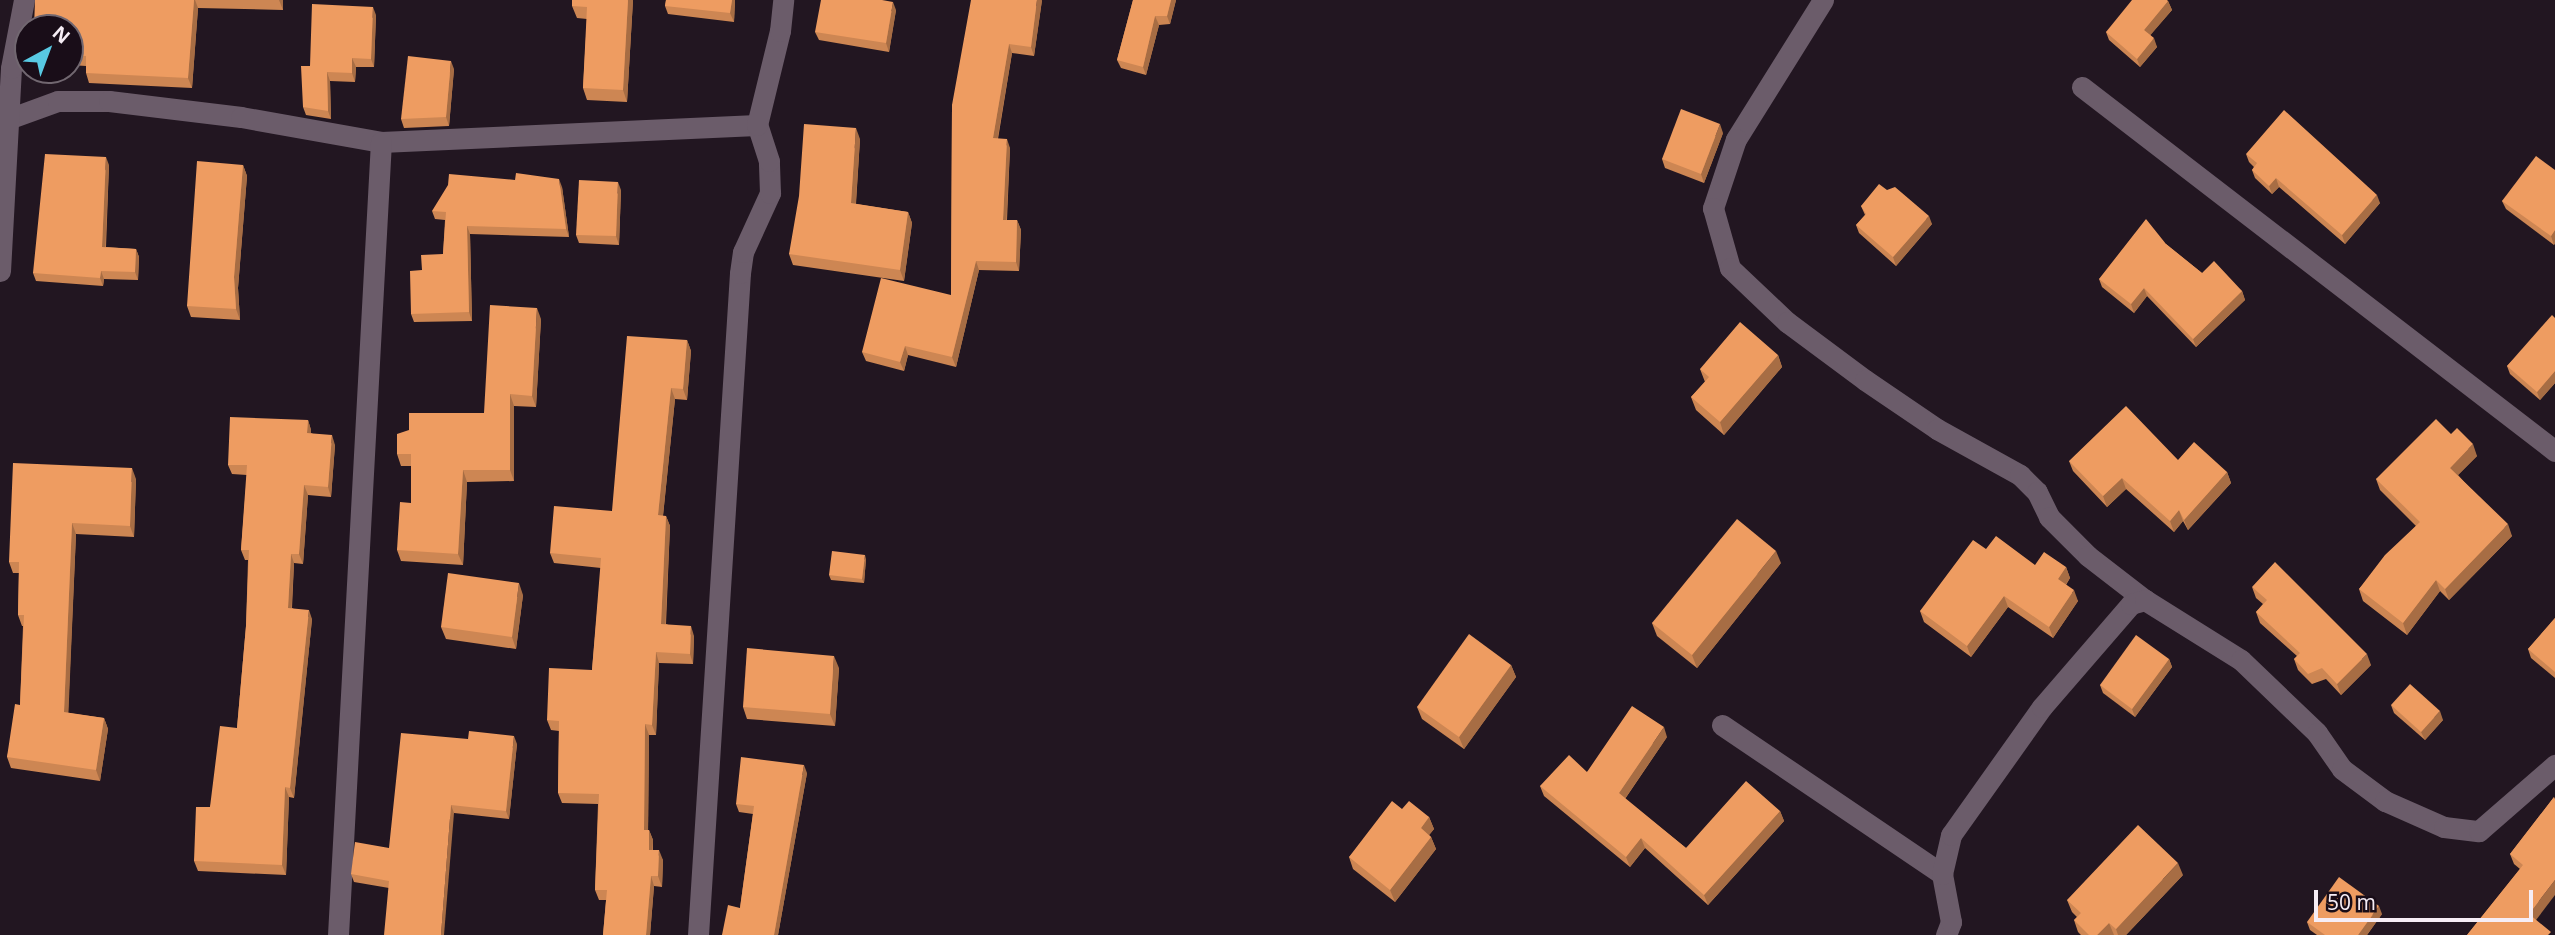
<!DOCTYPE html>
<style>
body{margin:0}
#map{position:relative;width:2555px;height:935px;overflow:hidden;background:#221621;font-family:"Open Sans",sans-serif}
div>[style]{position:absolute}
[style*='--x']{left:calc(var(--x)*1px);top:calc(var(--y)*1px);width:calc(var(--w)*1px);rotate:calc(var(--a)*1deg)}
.minor>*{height:21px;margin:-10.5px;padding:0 10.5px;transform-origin:10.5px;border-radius:10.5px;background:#6b5c6a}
.wall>*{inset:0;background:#cd8653}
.shaded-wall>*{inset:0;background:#a76d44}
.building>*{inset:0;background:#ee9c61}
span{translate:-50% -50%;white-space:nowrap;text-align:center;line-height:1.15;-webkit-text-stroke:7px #190d18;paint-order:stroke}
.north{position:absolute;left:14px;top:14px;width:70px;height:70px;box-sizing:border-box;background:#190d18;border:2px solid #716770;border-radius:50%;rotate:41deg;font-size:19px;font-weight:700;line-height:28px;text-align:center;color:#f6edf5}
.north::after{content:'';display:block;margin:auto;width:24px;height:32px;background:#58c9e3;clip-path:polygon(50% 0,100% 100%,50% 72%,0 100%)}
.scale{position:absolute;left:2314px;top:890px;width:219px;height:32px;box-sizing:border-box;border:4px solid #f6edf5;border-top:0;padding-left:9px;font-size:21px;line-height:24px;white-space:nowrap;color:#f6edf5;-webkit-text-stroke:5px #190d18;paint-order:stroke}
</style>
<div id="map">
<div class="minor">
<i style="--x:1823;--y:0;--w:164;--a:122"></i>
<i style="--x:1736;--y:139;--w:73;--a:108.4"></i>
<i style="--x:1713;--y:208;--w:62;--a:74.2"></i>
<i style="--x:1730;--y:268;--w:79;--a:43.5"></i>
<i style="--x:1787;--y:322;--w:97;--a:36.6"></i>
<i style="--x:1865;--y:380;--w:87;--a:34.2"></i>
<i style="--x:1937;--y:429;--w:95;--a:29"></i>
<i style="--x:2020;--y:475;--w:24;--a:45"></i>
<i style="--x:2037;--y:492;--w:28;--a:64"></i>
<i style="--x:2049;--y:517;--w:55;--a:45"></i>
<i style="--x:2088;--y:556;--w:72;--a:37.7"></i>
<i style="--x:2082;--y:87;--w:597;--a:37.58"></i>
<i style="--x:11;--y:118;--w:50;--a:-19.9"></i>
<i style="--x:58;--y:101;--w:51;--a:0"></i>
<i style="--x:109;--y:101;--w:133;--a:6.9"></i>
<i style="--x:241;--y:117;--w:142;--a:10.1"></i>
<i style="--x:381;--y:142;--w:376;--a:-2.6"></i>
<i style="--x:0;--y:271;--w:203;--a:-86.9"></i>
<i style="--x:11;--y:68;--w:69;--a:-79.2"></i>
<i style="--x:1722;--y:725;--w:266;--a:34.1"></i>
<i style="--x:338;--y:935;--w:794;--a:-86.9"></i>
<i style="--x:698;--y:935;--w:663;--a:-86.37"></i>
<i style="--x:740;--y:273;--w:21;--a:-82"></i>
<i style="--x:743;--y:252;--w:65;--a:-65.4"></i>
<i style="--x:770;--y:193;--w:32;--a:-92"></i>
<i style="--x:769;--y:161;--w:38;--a:-108"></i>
<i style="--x:757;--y:125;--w:97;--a:-76.3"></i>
<i style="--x:780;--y:31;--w:31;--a:-84"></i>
<i style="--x:1946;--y:935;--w:14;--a:-69"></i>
<i style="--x:1951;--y:922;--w:49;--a:-100.6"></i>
<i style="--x:1942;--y:874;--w:40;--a:-77"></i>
<i style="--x:1951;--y:835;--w:157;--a:-54.6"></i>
<i style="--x:2042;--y:707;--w:136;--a:-49.2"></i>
<i style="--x:2131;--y:604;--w:15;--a:-16"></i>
<i style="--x:2145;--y:600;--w:113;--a:32"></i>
<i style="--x:2241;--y:660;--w:105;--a:43.8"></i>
<i style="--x:2317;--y:733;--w:44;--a:55.2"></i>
<i style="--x:2342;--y:769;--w:54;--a:36.7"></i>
<i style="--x:2385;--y:801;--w:64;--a:23.8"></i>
<i style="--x:2444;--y:827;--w:35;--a:7"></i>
<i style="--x:2479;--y:831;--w:101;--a:-41"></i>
</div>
<div class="wall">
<i style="clip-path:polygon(35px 0,283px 0,283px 10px,198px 8px,192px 88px,89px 83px,86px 73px,86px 66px,70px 65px,70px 28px)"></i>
<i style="clip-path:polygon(633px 0,627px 102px,587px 100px,583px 88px,587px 19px,577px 18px,572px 6px)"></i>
<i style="clip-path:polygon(666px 0,735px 0,734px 22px,668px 14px,665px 6px)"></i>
<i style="clip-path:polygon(1042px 0,1034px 56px,1012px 53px,998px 139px,1010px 148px,1007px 220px,1017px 220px,1021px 230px,1019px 271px,979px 270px,956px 367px,908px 355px,904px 371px,866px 361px,862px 352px,951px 295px,952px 105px)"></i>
<i style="clip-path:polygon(1133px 0,1176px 0,1170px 24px,1159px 25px,1146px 75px,1121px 68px,1117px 60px)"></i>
<i style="clip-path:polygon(2168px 1px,2172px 10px,2150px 35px,2157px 47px,2140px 67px,2109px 40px,2106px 32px)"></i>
<i style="clip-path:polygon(896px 10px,889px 52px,819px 40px,815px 32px)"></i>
<i style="clip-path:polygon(376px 15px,374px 67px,356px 67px,355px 82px,330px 81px,331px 119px,306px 115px,303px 107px,310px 66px)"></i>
<i style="clip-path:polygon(454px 69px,449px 126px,404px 128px,401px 119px)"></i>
<i style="clip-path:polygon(1723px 133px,1704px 183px,1665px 168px,1662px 159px)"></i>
<i style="clip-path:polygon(860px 139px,856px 204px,908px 212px,912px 223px,904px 281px,793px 265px,789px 254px)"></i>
<i style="clip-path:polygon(2246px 154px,2380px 203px,2345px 244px,2279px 187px,2272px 194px,2255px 178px,2252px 170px,2254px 167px,2249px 162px)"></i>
<i style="clip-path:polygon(109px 165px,106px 247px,136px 249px,139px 257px,138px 280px,104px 279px,103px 286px,36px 281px,33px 273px)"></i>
<i style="clip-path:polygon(243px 165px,247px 176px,238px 288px,240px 320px,191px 317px,187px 306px)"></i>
<i style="clip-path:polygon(2555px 170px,2555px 243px,2554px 245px,2506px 209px,2502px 201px)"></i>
<i style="clip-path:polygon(562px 187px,569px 237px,470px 234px,472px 321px,414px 322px,411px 314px,422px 270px,443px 254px,445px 220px,435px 219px,432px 211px)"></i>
<i style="clip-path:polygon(621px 190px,619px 245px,579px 243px,576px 235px)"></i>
<i style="clip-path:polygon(1887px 190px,1932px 224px,1896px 266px,1859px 233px,1856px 225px,1865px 215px,1861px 206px)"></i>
<i style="clip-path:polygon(2166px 244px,2202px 273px,2242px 291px,2245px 300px,2196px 347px,2147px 296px,2134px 313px,2102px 287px,2099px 279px)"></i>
<i style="clip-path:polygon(2555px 318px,2555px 383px,2540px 400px,2510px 374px,2507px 366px)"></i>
<i style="clip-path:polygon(541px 319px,536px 407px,514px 406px,514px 481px,467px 482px,463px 565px,401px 561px,397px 550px,411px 503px,411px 466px,401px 466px,397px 454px,484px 413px)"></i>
<i style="clip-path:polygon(687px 340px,691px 351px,687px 400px,675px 399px,663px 516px,666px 516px,670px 526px,666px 624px,694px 636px,693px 664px,659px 663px,656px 735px,649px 735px,648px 830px,649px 830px,653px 840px,653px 850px,663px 860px,662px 887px,654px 886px,650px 935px,603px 935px,606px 900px,599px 900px,595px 890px,598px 804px,562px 803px,558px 793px,559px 731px,551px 730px,547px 720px,592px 670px,601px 568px,554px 563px,550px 553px,612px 511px)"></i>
<i style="clip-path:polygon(1778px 355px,1782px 367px,1724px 435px,1696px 410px,1691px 397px,1705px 382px,1700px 369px)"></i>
<i style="clip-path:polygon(308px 420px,311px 430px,311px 433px,335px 445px,331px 497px,308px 495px,303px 564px,294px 563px,292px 608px,312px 619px,294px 798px,289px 797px,286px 875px,198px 871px,194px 861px,210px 807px,237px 728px,246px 626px,248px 560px,245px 560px,241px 550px,247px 475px,232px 474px,228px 465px)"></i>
<i style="clip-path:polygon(2451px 434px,2477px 456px,2458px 475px,2512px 536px,2449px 600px,2440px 591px,2407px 635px,2363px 601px,2359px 589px,2416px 526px,2380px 490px,2376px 479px)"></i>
<i style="clip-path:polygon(2178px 460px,2227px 472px,2231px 483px,2188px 530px,2183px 521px,2174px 532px,2126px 489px,2107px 507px,2073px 471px,2069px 461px)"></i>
<i style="clip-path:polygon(136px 479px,134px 537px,76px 534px,68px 713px,104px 718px,108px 729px,100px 781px,11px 768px,7px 757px,20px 705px,23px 626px,22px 626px,18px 615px,19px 573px,13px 573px,9px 562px)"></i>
<i style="clip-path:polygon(866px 559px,864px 583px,831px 580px,829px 575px)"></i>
<i style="clip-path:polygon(1781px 563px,1697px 668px,1657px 636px,1652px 623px)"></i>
<i style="clip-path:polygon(2035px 565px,2066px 567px,2070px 578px,2066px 585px,2078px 601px,2053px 638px,2008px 607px,1971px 657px,1924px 622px,1920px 611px)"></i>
<i style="clip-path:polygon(2252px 587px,2371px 665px,2341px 695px,2326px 679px,2312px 684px,2298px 670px,2294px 659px,2297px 656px,2260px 623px,2256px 612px,2263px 604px,2256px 598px)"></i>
<i style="clip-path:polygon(523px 595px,516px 649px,446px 639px,441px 627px)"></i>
<i style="clip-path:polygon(2555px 618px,2555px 678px,2531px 658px,2528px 649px)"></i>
<i style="clip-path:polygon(2169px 659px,2172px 667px,2135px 717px,2103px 693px,2100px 685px)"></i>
<i style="clip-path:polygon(1511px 665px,1516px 677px,1464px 749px,1422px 719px,1417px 707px)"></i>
<i style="clip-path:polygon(839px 668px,835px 726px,747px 719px,743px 707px)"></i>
<i style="clip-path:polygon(2391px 705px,2443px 720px,2425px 740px,2394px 713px)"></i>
<i style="clip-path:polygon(1667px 737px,1625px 799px,1686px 848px,1780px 811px,1784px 821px,1708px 905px,1645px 848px,1630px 867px,1544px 796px,1540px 786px,1587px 772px)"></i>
<i style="clip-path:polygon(517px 744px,509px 819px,454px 813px,389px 888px,354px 882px,351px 874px,389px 848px)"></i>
<i style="clip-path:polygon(807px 773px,778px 935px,722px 935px,740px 908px,753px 814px,739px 812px,736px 804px)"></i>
<i style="clip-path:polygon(2554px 797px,2536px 920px,2467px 935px,2520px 869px,2514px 864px,2510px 854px)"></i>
<i style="clip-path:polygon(1402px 809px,1429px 817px,1434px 829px,1429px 835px,1431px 837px,1436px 849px,1395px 902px,1353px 869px,1349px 857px)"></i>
<i style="clip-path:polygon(2183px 875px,2126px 935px,2081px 935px,2078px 932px,2074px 920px,2077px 917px,2072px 912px,2067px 900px)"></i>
<i style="clip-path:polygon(2382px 914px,2367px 935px,2317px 935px,2310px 930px,2307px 922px)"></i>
</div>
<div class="shaded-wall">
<i style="clip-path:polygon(194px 0,195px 0,198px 8px,192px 88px,188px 78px)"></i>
<i style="clip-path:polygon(279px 0,283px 0,283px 10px)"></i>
<i style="clip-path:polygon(628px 0,633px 0,627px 102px,623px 90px)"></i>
<i style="clip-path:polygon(732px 0,735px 0,734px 22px,730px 13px)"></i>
<i style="clip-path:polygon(1037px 0,1042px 0,1034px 56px,1031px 47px)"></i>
<i style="clip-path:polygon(1171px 0,1176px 0,1170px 24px,1167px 16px)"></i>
<i style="clip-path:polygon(2168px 1px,2172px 10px,2148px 38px,2144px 30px)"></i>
<i style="clip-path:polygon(893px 2px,896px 10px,889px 52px,886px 43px)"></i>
<i style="clip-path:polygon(373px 7px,376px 15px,374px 67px,371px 59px)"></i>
<i style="clip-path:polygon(1155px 16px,1159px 25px,1146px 75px,1143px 67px)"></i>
<i style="clip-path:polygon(2154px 38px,2157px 47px,2140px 67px,2137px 59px)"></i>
<i style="clip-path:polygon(1009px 44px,1012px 53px,996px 148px,993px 138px)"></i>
<i style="clip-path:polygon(352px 58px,356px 67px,355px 82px,352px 73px)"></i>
<i style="clip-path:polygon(451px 61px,454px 69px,449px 126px,446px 117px)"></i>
<i style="clip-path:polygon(327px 72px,330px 81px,331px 119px,328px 111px)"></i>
<i style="clip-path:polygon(1720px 124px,1723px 133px,1704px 183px,1701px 174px)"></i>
<i style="clip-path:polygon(856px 128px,860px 139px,855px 215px,851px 203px)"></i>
<i style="clip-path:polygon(1007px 139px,1010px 148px,1006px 229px,1003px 220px)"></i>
<i style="clip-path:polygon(106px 157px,109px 165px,105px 255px,102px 247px)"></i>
<i style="clip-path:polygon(243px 165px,247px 176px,238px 288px,240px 320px,236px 309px,234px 277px)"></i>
<i style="clip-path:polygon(2276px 178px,2279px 187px,2272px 194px,2269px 186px)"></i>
<i style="clip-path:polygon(559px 179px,562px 187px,569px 237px,566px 229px)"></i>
<i style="clip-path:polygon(618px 182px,621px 190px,619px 245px,616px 236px)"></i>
<i style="clip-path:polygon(2377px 195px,2380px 203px,2345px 244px,2342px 235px)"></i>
<i style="clip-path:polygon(908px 212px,912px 223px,904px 281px,900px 270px)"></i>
<i style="clip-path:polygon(1929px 216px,1932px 224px,1896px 266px,1893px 257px)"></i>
<i style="clip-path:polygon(1017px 220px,1021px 230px,1019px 271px,1016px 262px)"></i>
<i style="clip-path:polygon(467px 226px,470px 234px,472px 321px,469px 312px)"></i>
<i style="clip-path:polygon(2555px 230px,2555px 243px,2554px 245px,2551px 236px)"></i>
<i style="clip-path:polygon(136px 249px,139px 257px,138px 280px,135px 272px)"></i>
<i style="clip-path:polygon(976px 261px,979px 270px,956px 367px,952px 357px)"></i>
<i style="clip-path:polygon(101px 271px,104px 279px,103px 286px,100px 278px)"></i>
<i style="clip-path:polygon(2144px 288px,2147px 296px,2134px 313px,2131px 304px)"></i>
<i style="clip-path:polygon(2242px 291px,2245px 300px,2196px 347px,2193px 339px)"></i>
<i style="clip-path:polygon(537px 308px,541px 319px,536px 407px,532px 396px)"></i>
<i style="clip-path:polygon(687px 340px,691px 351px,687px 400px,683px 389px)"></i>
<i style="clip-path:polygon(905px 346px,908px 355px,904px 371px,900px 362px)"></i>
<i style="clip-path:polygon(1778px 355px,1782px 367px,1724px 435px,1720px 422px)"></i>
<i style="clip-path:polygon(2555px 371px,2555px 383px,2540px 400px,2537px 392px)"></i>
<i style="clip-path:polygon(671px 388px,675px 399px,662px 525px,658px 515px)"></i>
<i style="clip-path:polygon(510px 394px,514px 406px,514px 481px,510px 470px)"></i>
<i style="clip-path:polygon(308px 420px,311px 430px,311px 443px,307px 433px)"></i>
<i style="clip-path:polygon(332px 435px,335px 445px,331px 497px,328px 487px)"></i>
<i style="clip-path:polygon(2473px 444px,2477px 456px,2454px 479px,2450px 468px)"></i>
<i style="clip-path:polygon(132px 468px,136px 479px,134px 537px,130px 526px)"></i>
<i style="clip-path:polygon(463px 470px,467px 482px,463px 565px,458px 554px)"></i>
<i style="clip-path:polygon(2227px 472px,2231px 483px,2188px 530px,2184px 520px)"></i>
<i style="clip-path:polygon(2122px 478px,2126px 489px,2107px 507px,2103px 496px)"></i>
<i style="clip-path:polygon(304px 485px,308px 495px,303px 564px,299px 554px)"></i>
<i style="clip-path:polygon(2179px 510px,2183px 521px,2174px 532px,2170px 521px)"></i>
<i style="clip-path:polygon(666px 516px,670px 526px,665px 634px,661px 624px)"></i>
<i style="clip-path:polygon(72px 523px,76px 534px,68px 723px,64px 712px)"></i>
<i style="clip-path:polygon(2508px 524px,2512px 536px,2449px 600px,2445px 589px)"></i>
<i style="clip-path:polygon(1776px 551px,1781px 563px,1697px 668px,1692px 655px)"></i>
<i style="clip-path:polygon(291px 554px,294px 563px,291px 618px,288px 608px)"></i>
<i style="clip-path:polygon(865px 555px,866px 559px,864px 583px,862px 579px)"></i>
<i style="clip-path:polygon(2066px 567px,2070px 578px,2062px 590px,2058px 579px)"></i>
<i style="clip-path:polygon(2436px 580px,2440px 591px,2407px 635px,2403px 623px)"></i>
<i style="clip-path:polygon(519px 583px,523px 595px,516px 649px,512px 637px)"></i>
<i style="clip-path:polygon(2074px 590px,2078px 601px,2053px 638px,2049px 627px)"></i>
<i style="clip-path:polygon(2004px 596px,2008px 607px,1971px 657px,1967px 646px)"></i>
<i style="clip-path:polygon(309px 610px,312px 619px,294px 798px,290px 788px)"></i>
<i style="clip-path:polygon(691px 626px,694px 636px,693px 664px,690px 654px)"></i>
<i style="clip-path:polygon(656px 652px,659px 663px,656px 735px,652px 725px)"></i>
<i style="clip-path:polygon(2367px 654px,2371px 665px,2341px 695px,2337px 684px)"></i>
<i style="clip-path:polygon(834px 656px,839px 668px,835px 726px,830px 714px)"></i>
<i style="clip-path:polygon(2169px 659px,2172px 667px,2135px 717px,2132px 709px)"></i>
<i style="clip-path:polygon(1511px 665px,1516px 677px,1464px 749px,1459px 737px)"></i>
<i style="clip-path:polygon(2440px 711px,2443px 720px,2425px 740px,2421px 732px)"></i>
<i style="clip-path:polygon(104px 718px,108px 729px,100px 781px,96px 770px)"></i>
<i style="clip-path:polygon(645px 724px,649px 735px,648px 840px,644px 830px)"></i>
<i style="clip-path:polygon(1664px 727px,1667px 737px,1622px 803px,1619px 793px)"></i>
<i style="clip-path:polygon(514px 736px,517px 744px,509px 819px,506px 811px)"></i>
<i style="clip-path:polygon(804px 765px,807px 773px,778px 935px,774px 935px)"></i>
<i style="clip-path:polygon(285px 787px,289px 797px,286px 875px,282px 865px)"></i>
<i style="clip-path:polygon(451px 805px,454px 813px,444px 935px,441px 935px)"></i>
<i style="clip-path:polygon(1780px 811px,1784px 821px,1708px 905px,1704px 895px)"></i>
<i style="clip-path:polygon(1429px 817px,1434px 829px,1425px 840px,1421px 828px)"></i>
<i style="clip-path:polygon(649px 830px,653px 840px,652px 860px,649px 850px)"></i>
<i style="clip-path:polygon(1431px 837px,1436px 849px,1395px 902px,1390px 890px)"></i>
<i style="clip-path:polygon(1641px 838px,1645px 848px,1630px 867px,1626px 857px)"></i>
<i style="clip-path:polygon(659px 850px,663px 860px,662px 887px,658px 876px)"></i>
<i style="clip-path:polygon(2178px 863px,2183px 875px,2126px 935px,2118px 935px,2116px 929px)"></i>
<i style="clip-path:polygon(651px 876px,654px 886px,650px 935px,646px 935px)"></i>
<i style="clip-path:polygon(2555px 880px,2555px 895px,2533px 924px,2529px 914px)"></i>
<i style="clip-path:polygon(2379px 906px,2382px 914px,2367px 935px,2358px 935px)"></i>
<i style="clip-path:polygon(2109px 923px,2114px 935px,2097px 935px)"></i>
</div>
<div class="building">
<i style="clip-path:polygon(35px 0,194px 0,188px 78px,86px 73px,86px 56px,70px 55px,70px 28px,34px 28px)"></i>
<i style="clip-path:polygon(572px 0,628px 0,623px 90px,583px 88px,587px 7px,572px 6px)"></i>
<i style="clip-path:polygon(666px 0,732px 0,730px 13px,665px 6px)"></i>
<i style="clip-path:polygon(821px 0,882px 0,893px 2px,886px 43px,815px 32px)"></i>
<i style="clip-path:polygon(971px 0,1037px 0,1031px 47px,1009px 44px,993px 138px,1007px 139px,1003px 220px,1017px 220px,1016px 262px,976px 261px,952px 357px,905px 346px,900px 362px,862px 352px,881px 278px,951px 295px,952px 105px)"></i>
<i style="clip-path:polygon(1133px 0,1171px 0,1167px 16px,1155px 16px,1143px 67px,1117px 60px)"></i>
<i style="clip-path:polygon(2132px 0,2167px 0,2168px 1px,2144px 30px,2154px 38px,2137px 59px,2106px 32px)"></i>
<i style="clip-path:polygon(312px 4px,373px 7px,371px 59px,352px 58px,352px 73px,327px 72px,328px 111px,303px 107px,301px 66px,310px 66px)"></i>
<i style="clip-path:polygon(408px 56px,451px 61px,446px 117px,401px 119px)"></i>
<i style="clip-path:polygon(1681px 109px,1720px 124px,1701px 174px,1662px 159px)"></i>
<i style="clip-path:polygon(2284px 110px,2377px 195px,2342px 235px,2276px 178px,2269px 186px,2252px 170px,2257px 163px,2246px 154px)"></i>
<i style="clip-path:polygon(804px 124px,856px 128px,851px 203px,908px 212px,900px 270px,789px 254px,799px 196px)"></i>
<i style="clip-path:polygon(45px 154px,106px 157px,102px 247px,136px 249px,135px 272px,101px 271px,100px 278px,33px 273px)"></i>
<i style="clip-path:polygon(2536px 156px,2555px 170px,2555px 230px,2551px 236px,2502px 201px)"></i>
<i style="clip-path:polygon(197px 161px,243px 165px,234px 277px,236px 309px,187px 306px)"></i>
<i style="clip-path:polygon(516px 173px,559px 179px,566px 229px,467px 226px,469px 312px,411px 314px,410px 271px,422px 270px,421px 255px,443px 254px,446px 212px,432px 211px,448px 185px,449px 174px,515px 180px)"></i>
<i style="clip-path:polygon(579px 180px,618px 182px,616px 236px,576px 235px)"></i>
<i style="clip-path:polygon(1879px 184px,1887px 190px,1895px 187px,1929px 216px,1893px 257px,1856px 225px,1866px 214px,1861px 206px)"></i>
<i style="clip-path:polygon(2146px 219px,2166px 244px,2202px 273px,2214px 261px,2242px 291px,2193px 339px,2144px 288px,2131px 304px,2099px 279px)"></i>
<i style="clip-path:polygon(490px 305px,537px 308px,532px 396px,510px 394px,510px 470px,463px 470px,458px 554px,397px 550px,400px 502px,411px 503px,411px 454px,397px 454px,397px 434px,409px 430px,409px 413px,484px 413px)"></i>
<i style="clip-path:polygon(2552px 315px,2555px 318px,2555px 371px,2537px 392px,2507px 366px)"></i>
<i style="clip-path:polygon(1740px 322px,1778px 355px,1720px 422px,1691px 397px,1709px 377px,1700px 369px)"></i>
<i style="clip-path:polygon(627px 336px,687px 340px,683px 389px,671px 388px,658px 515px,666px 516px,661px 624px,691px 626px,690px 654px,656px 652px,652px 725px,645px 724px,644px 830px,649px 830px,649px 850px,659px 850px,658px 876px,651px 876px,646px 935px,603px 935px,607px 890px,595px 890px,599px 794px,558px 793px,559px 721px,547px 720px,549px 668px,592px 670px,601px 558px,550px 553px,554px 506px,612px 511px)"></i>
<i style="clip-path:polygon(2126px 406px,2178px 460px,2194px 442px,2227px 472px,2184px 520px,2179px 510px,2170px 521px,2122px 478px,2103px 496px,2069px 461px)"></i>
<i style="clip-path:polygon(230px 417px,308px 420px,307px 433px,332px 435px,328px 487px,304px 485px,299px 554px,291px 554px,288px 608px,309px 610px,290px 788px,285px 787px,282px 865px,194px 861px,196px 807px,210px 807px,220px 726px,237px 728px,246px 626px,249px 550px,241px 550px,247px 465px,228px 465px)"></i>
<i style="clip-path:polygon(2436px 419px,2451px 434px,2457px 428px,2473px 444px,2450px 468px,2508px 524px,2445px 589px,2436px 580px,2403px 623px,2359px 589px,2385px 555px,2420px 522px,2376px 479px)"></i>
<i style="clip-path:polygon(13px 463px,132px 468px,130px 526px,72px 523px,64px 712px,104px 718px,96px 770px,7px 757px,15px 704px,20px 705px,24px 615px,18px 615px,19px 562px,9px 562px)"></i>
<i style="clip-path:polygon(1737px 519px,1776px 551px,1692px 655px,1652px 623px)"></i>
<i style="clip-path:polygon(1996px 536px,2035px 565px,2044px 552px,2066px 567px,2058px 579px,2074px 590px,2049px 627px,2004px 596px,1967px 646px,1920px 611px,1973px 540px,1986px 549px)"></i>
<i style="clip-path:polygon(832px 551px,865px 555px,862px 579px,829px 575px)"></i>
<i style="clip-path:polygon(2275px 562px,2367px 654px,2337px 684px,2322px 668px,2308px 674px,2294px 659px,2300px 653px,2256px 612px,2267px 600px,2252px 587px)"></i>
<i style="clip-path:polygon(448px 573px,519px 583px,512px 637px,441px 627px)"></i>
<i style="clip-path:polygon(2555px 618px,2555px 672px,2528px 649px)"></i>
<i style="clip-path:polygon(1469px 634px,1511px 665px,1459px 737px,1417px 707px)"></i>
<i style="clip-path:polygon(2136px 635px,2169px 659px,2132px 709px,2100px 685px)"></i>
<i style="clip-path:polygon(747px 648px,834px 656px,830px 714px,743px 707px)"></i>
<i style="clip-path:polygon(2410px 684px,2440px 711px,2421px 732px,2391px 705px)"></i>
<i style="clip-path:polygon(1632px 706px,1664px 727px,1619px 793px,1686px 848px,1746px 781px,1780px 811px,1704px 895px,1641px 838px,1626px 857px,1540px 786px,1569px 755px,1587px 772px)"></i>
<i style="clip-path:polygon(469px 731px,514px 736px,506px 811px,451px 805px,441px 935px,384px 935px,389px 881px,351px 874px,355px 842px,389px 848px,401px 733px,468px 739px)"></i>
<i style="clip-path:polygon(741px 757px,804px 765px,774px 935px,722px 935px,728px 905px,740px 908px,754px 806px,736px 804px)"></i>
<i style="clip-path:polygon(2554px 797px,2555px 799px,2555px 880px,2529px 914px,2551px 932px,2548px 935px,2467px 935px,2523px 865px,2510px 854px)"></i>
<i style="clip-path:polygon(1392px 801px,1402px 809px,1409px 801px,1429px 817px,1421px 828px,1431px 837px,1390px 890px,1349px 857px)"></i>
<i style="clip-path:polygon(2138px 825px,2178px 863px,2116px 929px,2109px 923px,2097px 935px,2089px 935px,2074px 920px,2081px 913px,2067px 900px)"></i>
<i style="clip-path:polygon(2339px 877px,2379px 906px,2358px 935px,2325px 935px,2307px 922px)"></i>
</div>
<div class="north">N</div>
<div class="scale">50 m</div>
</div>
